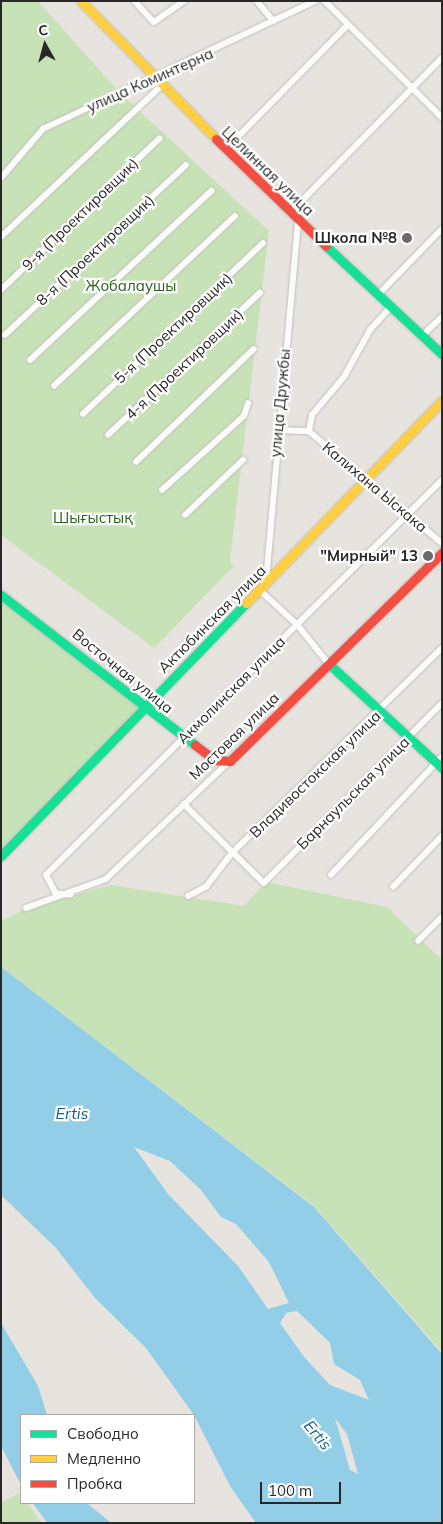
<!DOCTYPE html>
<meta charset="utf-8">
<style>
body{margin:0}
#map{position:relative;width:443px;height:1524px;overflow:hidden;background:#e7e3de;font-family:Mulish,sans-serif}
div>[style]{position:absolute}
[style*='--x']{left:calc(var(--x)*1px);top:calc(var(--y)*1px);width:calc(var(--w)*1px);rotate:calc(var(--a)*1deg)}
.green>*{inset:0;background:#c7e2b7}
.water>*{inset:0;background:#92cee8}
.roads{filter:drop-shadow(0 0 1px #c0bfbf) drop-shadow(0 0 1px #c0bfbf)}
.street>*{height:5.5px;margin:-2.75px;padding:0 2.75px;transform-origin:2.75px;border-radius:2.75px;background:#fbfbfa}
.fast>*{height:9px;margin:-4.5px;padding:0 4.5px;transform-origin:4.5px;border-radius:4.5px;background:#16e098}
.slow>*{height:9px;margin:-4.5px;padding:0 4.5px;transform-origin:4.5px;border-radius:4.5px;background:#ffcf43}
.jam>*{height:9px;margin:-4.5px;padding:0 4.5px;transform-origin:4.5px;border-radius:4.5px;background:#f24e42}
.dots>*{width:14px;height:14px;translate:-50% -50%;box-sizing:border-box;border:2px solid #fff;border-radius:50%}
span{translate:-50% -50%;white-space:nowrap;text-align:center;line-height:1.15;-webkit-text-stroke:4.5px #fff;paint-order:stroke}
.street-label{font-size:15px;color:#282828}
.poi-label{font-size:15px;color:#282828;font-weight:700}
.right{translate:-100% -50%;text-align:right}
.park-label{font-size:15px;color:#26631a}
.water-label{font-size:16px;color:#0f6195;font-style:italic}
.frame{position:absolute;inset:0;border:2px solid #282828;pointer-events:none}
.legend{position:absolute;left:20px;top:1414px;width:175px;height:90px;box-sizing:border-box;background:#fff;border:1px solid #a9a9a9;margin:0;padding:6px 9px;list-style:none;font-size:15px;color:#282828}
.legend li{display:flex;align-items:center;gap:10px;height:25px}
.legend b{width:25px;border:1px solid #a9a9a9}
.north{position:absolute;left:20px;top:20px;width:50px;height:50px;-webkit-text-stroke:4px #fff;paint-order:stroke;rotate:353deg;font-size:14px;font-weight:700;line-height:20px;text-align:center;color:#282828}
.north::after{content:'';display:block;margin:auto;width:18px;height:22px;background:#282828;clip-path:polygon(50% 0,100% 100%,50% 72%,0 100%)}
.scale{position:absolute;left:260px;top:1482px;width:81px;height:22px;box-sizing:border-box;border:2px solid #282828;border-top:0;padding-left:6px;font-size:15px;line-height:18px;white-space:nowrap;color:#282828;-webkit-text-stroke:4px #fff;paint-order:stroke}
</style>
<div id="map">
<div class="green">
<i style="clip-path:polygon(1px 1px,38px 1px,119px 92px,269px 231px,230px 561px,234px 566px,154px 648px,1px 535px)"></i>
<i style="clip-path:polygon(1px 595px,145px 712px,1px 857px)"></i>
<i style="clip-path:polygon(266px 882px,387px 907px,442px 960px,442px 1352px,314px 1206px,1px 967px,1px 921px,23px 910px,111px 885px,244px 906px)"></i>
<i style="clip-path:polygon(19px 1493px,21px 1503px,27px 1503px,42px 1523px,1px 1523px,1px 1503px)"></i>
</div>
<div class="water">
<i style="clip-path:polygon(evenodd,1px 967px,314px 1207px,442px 1354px,442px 1523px,256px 1523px,230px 1486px,194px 1415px,146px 1348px,95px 1298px,56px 1248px,1px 1195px,1px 967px,134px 1147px,170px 1161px,201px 1190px,221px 1217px,236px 1224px,269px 1262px,289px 1303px,268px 1309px,238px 1266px,168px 1194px,134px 1147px,1px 967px,297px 1311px,330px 1343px,334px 1364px,360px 1380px,369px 1400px,330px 1385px,304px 1357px,280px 1323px,286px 1313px,297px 1311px,1px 967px,335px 1418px,347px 1434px,358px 1474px,350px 1470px,335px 1418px)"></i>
<i style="clip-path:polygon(1px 1323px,38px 1386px,47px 1415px,21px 1415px,21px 1485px,1px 1446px)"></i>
<i style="clip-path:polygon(33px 1503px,87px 1503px,111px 1523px,47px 1523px)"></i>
</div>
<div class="roads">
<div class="street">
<i style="--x:135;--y:1;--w:28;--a:48"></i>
<i style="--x:154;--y:22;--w:37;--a:-35"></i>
<i style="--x:257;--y:1;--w:26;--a:50"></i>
<i style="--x:325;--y:1;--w:165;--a:44.8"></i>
<i style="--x:225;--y:150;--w:173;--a:-45.5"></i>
<i style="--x:1;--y:178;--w:65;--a:-49.4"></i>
<i style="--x:43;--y:129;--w:301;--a:-25.2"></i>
<i style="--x:290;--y:213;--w:217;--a:-45.6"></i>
<i style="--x:1;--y:237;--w:220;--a:-43.3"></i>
<i style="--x:1;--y:290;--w:219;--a:-43.7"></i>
<i style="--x:378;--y:295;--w:92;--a:-45.9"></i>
<i style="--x:5;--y:335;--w:248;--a:-43.2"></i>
<i style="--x:422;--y:336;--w:28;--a:-44"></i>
<i style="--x:30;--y:360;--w:248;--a:-43"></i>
<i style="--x:54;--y:386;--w:248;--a:-43.2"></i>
<i style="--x:83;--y:414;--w:248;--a:-43.5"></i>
<i style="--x:277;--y:430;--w:32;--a:2"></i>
<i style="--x:309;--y:431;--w:174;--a:40.1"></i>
<i style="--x:309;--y:431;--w:16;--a:-79"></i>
<i style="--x:312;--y:415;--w:50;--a:-49.9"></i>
<i style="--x:344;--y:377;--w:54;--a:-61"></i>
<i style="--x:370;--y:330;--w:31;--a:-48"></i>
<i style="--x:108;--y:435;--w:208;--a:-43.1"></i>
<i style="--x:136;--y:462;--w:163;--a:-43.8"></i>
<i style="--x:162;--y:490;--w:110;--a:-42.1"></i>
<i style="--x:244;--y:416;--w:13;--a:-72"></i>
<i style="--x:185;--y:515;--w:80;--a:-43.5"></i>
<i style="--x:266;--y:581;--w:362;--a:-84.9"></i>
<i style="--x:261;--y:591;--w:49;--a:42.5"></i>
<i style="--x:297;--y:624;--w:51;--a:51.3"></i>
<i style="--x:184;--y:804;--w:112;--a:44.6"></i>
<i style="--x:264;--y:883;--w:253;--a:-45.3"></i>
<i style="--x:331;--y:875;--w:162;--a:-46.8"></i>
<i style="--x:393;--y:887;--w:71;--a:-46.1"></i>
<i style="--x:71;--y:895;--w:15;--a:-176"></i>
<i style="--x:56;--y:894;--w:21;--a:-118"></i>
<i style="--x:46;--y:875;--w:559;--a:-44.93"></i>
<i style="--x:188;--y:896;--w:20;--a:-27"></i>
<i style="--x:206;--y:887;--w:43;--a:-52.6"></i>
<i style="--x:232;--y:853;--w:293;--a:-44.3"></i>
<i style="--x:26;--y:908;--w:85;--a:-19.9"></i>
<i style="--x:106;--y:879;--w:171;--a:-43.6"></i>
<i style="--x:418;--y:941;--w:34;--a:-45"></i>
</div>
<div class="fast">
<i style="--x:326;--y:246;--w:158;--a:43"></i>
<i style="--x:1;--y:595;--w:245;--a:37.7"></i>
<i style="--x:329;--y:664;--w:154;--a:42.6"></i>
<i style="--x:1;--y:856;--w:352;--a:-45.9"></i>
</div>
<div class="slow">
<i style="--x:81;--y:1;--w:193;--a:45.6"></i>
<i style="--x:246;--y:603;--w:281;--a:-45.9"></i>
</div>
<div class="jam">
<i style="--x:216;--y:139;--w:153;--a:44.2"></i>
<i style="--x:195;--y:745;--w:25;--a:37"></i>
<i style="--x:215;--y:760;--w:15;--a:4"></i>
<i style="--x:230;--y:761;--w:297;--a:-44.5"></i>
</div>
</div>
<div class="dots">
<i style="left:407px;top:238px;background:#6b6968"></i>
<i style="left:428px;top:556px;background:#6b6968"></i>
</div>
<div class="street-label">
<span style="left:150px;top:80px;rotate:-24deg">улица Коминтерна</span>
<span style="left:268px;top:171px;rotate:44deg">Целинная улица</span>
<span style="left:80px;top:214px;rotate:-44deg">9-я (Проектировщик)</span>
<span style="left:95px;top:250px;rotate:-43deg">8-я (Проектировщик)</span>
<span style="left:173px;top:328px;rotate:-43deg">5-я (Проектировщик)</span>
<span style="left:184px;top:364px;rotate:-43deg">4-я (Проектировщик)</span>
<span style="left:280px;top:403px;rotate:-85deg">улица Дружбы</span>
<span style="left:375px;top:487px;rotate:40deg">Калихана Ыскака</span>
<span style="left:212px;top:619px;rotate:-45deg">Актюбинская улица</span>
<span style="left:123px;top:671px;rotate:39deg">Восточная улица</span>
<span style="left:231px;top:690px;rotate:-45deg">Акмолинская улица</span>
<span style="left:234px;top:736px;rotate:-44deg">Мостовая улица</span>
<span style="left:315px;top:774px;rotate:-44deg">Владивостокская улица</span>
<span style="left:353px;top:793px;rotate:-45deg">Барнаульская улица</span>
</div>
<div class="poi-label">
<span class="right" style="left:397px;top:238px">Школа №8</span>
<span class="right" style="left:418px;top:556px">"Мирный" 13</span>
</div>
<div class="park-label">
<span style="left:131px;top:286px">Жобалаушы</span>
<span style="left:93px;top:518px">Шығыстық</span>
</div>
<div class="water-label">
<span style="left:72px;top:1113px">Ertis</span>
<span style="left:318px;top:1435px;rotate:50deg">Ertis</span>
</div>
<div class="frame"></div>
<ul class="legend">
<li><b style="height:6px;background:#16e098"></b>Свободно</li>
<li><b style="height:6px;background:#ffcf43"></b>Медленно</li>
<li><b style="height:6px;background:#f24e42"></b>Пробка</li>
</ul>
<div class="north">С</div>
<div class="scale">100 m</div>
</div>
